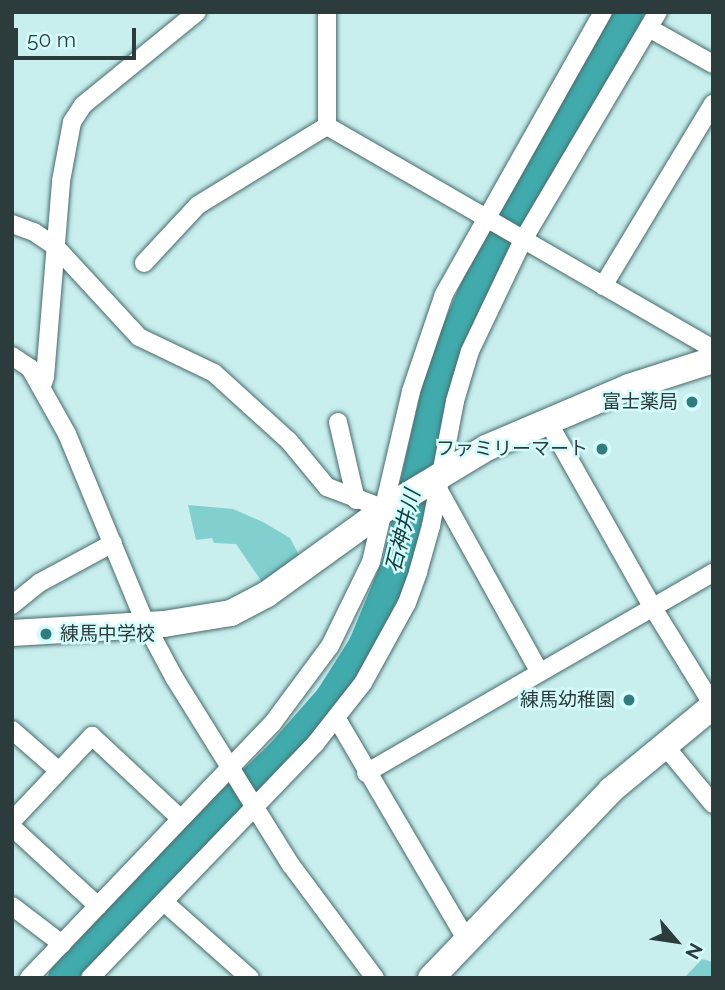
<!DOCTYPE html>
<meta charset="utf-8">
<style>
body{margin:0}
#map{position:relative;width:725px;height:990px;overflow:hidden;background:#c8eeee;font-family:Raleway,"Noto Sans JP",sans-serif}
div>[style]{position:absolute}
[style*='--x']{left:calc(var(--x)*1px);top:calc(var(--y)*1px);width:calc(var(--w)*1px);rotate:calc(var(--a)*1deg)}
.green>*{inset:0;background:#82cfd0}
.river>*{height:30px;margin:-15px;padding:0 15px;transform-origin:15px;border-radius:15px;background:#41aaac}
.roads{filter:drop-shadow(0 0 2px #476a6b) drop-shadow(0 0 2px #476a6b)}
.street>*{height:18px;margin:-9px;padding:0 9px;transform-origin:9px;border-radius:9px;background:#fff}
.secondary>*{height:26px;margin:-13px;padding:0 13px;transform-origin:13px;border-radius:13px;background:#fff}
.dots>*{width:19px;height:19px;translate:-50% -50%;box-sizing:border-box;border:4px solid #d5fcfc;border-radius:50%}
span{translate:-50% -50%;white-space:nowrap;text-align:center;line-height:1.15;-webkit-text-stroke:5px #d5fcfc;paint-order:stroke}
.poi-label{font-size:19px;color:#2c3c3c}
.right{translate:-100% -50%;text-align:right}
.left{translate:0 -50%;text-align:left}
.water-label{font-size:21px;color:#114142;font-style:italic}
.frame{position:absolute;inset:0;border:14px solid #2c3c3c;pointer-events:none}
.north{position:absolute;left:641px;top:906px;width:70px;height:70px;-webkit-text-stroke:5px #d5fcfc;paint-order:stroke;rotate:119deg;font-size:19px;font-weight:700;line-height:28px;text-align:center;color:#2c3c3c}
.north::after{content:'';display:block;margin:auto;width:24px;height:32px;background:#2c3c3c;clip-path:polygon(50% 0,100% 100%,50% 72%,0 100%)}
.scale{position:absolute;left:14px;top:28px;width:122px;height:32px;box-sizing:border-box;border:4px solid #2c3c3c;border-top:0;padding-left:9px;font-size:21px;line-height:24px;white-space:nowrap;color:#2c3c3c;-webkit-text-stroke:5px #d5fcfc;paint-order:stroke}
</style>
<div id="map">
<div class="green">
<i style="clip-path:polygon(188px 505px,233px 509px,263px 522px,290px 538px,300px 557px,262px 582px,236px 544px,214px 543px,212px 538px,196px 540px)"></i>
<i style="clip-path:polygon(702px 959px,713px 962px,713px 978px,684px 978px)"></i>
</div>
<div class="river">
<i style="--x:63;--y:978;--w:223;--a:-46.6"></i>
<i style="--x:216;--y:816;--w:90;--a:-43.6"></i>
<i style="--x:281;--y:754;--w:74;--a:-48.8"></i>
<i style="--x:330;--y:698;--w:62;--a:-57.6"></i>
<i style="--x:363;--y:646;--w:89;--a:-67.5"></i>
<i style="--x:397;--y:564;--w:204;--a:-77.3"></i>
<i style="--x:442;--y:365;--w:111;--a:-66.7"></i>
<i style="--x:486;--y:263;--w:289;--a:-60.3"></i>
</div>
<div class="roads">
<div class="street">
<i style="--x:327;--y:12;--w:114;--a:90"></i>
<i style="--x:649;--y:28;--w:73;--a:29.4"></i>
<i style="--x:327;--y:126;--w:446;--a:30"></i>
<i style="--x:12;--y:224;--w:23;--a:20"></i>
<i style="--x:34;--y:232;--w:25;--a:34"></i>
<i style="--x:55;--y:246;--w:124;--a:47.3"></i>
<i style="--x:139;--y:337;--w:83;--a:25.6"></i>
<i style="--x:214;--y:373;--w:101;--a:42.2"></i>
<i style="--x:289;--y:441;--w:60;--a:50.4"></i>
<i style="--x:327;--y:487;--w:62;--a:20.8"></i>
<i style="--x:144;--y:263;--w:79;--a:-47"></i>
<i style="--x:198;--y:205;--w:151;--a:-31.5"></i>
<i style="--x:603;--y:286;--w:213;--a:-58.9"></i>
<i style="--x:12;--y:356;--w:22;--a:34"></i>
<i style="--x:30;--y:368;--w:76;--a:60.7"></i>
<i style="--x:67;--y:434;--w:207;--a:67.5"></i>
<i style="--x:146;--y:625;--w:61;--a:61.8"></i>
<i style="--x:175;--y:679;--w:219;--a:58.1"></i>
<i style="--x:291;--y:865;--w:141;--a:53.4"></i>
<i style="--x:42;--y:386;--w:9;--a:-72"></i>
<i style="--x:45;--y:377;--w:197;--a:-85.3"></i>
<i style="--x:61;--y:181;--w:60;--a:-79.4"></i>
<i style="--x:72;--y:122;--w:20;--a:-57"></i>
<i style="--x:83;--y:105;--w:147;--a:-39.2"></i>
<i style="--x:547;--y:420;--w:216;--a:60.6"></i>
<i style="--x:653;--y:608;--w:114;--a:58.3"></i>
<i style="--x:338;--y:422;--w:80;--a:77"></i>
<i style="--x:437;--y:487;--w:210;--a:61"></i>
<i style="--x:12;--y:605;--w:35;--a:-39"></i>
<i style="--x:39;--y:583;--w:84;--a:-28.4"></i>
<i style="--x:337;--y:719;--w:259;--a:59.6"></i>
<i style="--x:12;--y:730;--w:62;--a:41.1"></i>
<i style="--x:665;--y:746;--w:75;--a:50.4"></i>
<i style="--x:366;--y:773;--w:401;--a:-30"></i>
<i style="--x:12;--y:821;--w:117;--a:-46.7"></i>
<i style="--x:92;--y:736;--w:120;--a:43"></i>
<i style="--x:12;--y:827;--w:117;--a:42.6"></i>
<i style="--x:164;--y:902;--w:115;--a:41.5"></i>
<i style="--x:12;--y:906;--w:63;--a:37.2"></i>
<i style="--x:29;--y:978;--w:352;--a:-46.3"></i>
<i style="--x:272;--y:724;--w:97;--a:-53.4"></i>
<i style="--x:330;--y:646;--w:93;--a:-64"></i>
<i style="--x:371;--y:562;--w:176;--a:-76.8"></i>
<i style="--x:411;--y:391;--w:102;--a:-71.2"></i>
<i style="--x:444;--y:294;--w:324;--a:-60.6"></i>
<i style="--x:90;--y:978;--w:325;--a:-46.1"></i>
<i style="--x:315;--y:744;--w:78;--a:-51.8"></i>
<i style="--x:363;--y:683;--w:91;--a:-61.2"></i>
<i style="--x:407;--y:603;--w:33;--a:-70"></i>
<i style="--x:418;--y:572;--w:48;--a:-74.2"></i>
<i style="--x:431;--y:526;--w:127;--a:-79.1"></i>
<i style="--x:455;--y:401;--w:52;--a:-73.3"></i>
<i style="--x:470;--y:351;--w:123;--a:-64.5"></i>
<i style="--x:523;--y:240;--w:265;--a:-59.4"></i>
</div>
<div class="secondary">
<i style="--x:12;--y:633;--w:152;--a:-3.4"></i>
<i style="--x:164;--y:624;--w:68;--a:-9.3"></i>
<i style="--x:231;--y:613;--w:41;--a:-27.8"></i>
<i style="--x:267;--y:594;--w:145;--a:-35.8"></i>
<i style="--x:385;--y:509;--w:118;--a:-31.1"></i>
<i style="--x:486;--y:448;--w:155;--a:-23.1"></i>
<i style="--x:629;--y:387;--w:88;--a:-17.8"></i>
<i style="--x:431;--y:978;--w:260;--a:-46.2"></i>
<i style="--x:611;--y:790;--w:132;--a:-39.5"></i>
</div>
</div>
<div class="dots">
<i style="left:692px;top:402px;background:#337c7d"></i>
<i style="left:602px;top:449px;background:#337c7d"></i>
<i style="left:46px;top:634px;background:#337c7d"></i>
<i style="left:629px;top:700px;background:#337c7d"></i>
</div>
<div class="poi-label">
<span class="right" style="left:678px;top:402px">富士薬局</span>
<span class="right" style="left:588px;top:449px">ファミリーマート</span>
<span class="left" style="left:60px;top:634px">練馬中学校</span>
<span class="right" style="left:615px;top:700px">練馬幼稚園</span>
</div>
<div class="water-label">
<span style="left:403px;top:531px;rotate:-76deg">石神井川</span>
</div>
<div class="frame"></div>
<div class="north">N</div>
<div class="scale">50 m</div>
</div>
